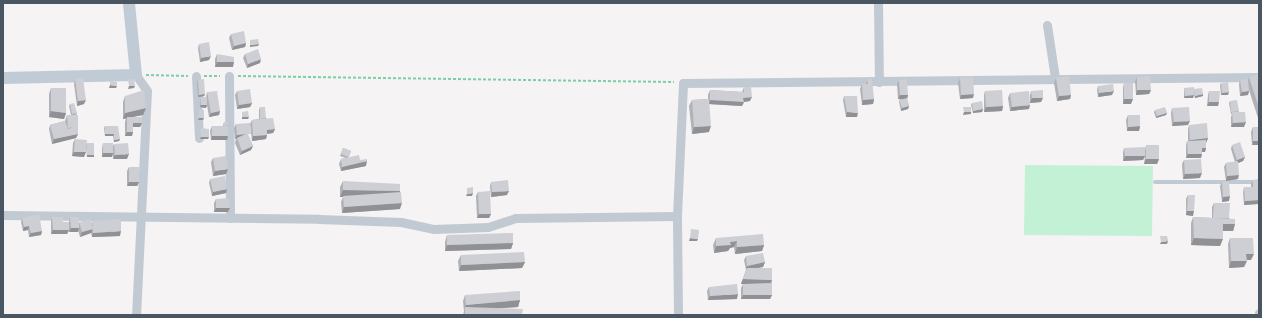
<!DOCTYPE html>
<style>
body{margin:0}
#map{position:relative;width:1262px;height:318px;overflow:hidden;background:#f5f3f3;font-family:Quicksand,sans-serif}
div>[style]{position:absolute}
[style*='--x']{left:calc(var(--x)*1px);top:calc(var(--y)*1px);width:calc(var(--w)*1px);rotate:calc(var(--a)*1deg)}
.green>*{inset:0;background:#c3f1d5}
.path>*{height:1.5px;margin-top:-0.75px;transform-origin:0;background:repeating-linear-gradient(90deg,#7ad0a6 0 3px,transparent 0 5px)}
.lane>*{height:4.5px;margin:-2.25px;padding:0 2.25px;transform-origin:2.25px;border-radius:2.25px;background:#c1cad2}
.street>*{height:9px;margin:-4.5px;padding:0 4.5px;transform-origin:4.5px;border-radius:4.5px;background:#c1cad2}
.secondary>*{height:12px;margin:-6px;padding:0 6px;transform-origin:6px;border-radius:6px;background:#c1cbd6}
.wall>*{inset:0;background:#b0b2b7}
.shaded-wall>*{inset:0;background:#909195}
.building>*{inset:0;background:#cdcfd5}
span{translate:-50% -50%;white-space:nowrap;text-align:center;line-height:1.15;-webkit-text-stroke:3px #fff;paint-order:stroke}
.frame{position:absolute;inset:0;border:4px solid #4a5661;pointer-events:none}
</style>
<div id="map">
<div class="green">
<i style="clip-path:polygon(1025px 165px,1153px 166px,1152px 236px,1024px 235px)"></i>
</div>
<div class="path">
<i style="--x:146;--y:75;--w:42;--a:1.4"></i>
<i style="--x:204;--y:76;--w:16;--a:0"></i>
<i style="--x:238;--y:76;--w:436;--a:0.8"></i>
</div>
<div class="lane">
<i style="--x:1155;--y:182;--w:104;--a:0"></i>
</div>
<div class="street">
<i style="--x:878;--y:3;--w:79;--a:89.3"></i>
<i style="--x:1047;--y:25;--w:54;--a:81.4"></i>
<i style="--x:136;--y:75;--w:19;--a:55"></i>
<i style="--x:147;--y:91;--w:224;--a:92.8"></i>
<i style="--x:196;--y:76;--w:62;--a:87.2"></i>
<i style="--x:229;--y:76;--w:142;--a:89.6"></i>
<i style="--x:3;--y:215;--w:316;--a:0.7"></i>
<i style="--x:319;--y:219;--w:82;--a:2.1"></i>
<i style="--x:401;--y:222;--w:34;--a:12"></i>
<i style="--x:434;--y:229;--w:54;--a:-2.1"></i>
<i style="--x:488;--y:227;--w:29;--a:-18"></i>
<i style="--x:516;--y:218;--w:161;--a:-0.7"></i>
<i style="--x:678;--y:315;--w:99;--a:-90.6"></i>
<i style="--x:677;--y:216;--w:133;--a:-87.4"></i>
<i style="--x:683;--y:83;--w:576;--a:-0.6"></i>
<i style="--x:1259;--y:315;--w:2;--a:-90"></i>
</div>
<div class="secondary">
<i style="--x:3;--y:78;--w:133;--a:-1.3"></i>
<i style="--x:136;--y:75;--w:72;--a:-95.6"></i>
</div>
<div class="wall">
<i style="clip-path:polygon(231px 34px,246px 43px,245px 47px,232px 50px,229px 38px)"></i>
<i style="clip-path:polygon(199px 44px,209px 60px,200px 62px,198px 48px)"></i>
<i style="clip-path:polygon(217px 54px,233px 67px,215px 67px,215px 59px)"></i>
<i style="clip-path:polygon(245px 54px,260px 63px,247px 68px,243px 58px)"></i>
<i style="clip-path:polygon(1259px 73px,1259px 118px,1258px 118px,1249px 90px,1248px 95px,1240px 96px,1239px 84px,1240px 80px,1248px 80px,1249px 77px)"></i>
<i style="clip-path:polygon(1137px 77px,1151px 90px,1149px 94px,1136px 95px,1135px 81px)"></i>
<i style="clip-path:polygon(960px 78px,973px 98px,960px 99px,958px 83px)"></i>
<i style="clip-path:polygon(1056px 78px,1071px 95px,1070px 99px,1057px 101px,1054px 83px)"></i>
<i style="clip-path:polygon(75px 79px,84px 104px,77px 106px,74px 84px)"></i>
<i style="clip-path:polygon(867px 79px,874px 99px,873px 104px,862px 105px,860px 89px,862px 84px,866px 84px)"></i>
<i style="clip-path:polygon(198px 80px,205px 94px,204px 96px,202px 97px,206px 97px,207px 92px,220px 111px,219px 115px,209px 117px,207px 105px,206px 108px,200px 107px,201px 97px,198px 97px,197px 82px)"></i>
<i style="clip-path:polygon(899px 80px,908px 95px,907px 99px,909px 106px,908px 109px,901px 111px,899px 102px,899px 100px,901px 99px,898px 99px,897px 84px)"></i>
<i style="clip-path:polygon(1124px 83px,1131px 104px,1123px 104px,1123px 88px)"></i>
<i style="clip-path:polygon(1221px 83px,1228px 95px,1221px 95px,1220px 85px)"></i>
<i style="clip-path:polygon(1098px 86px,1112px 95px,1098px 97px,1097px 90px)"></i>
<i style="clip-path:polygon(744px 87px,750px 101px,744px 102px,742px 106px,709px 104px,709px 132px,692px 134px,689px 106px,692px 100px,708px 99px,708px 95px,710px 90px,742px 92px)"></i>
<i style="clip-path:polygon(51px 88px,66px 113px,64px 119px,49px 117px,49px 94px)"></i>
<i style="clip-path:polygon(1184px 88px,1194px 90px,1203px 96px,1195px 98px,1194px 94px,1193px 98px,1184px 98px)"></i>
<i style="clip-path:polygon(237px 91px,252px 103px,250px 107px,237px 109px,235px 95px)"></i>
<i style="clip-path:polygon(985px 91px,1003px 106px,1002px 111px,984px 112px,984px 95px)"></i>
<i style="clip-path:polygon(1031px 91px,1041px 102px,1030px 103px,1030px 95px)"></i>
<i style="clip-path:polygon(1209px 91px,1218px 106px,1207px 106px,1208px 95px)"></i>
<i style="clip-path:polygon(1010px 93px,1029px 109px,1010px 111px,1008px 98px)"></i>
<i style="clip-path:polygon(125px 96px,146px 108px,143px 115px,131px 117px,142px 123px,140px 127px,133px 127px,132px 136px,125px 136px,125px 122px,126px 118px,123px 119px,123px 102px)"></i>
<i style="clip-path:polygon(844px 96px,857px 117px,846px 117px,843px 100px)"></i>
<i style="clip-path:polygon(1230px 101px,1239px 112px,1244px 127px,1231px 127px,1231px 117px,1232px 114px,1231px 114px,1229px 103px)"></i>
<i style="clip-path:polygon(972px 103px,983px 109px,982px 112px,973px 113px,971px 105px)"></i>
<i style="clip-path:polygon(70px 104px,77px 113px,76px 115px,78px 134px,76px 138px,52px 144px,49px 129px,50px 125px,65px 121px,67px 115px,71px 115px,69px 106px)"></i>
<i style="clip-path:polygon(260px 107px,266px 118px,275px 129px,273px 133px,267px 134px,266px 139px,252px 141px,250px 124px,252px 120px,259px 119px,259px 110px)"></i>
<i style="clip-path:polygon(1172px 108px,1188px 125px,1172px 126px,1171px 113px)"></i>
<i style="clip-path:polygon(1155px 110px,1167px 113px,1166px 115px,1156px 118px,1154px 112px)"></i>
<i style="clip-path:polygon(1128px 115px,1140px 126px,1139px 131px,1127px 131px,1126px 120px)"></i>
<i style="clip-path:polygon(224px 122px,228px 126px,227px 140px,211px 140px,210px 131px,212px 126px,223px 126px)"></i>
<i style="clip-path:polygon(236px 124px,249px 138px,253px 146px,251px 150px,240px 155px,235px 143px,236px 139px,235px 139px,234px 128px)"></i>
<i style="clip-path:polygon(1189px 125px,1208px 138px,1206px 143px,1206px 148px,1205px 152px,1202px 152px,1201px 158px,1186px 158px,1186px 145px,1187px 141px,1188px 141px,1188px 129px)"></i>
<i style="clip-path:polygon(105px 126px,120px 139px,119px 141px,114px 142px,113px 136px,105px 136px,104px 128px)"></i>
<i style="clip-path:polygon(1253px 127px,1259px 127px,1252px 145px,1251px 132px)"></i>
<i style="clip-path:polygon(75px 139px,86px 145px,87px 143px,94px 157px,87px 157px,86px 146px,84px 157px,72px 156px,73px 143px)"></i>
<i style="clip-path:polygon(103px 143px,113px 146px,114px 144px,127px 159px,113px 159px,113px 154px,112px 157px,102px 157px,102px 148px)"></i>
<i style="clip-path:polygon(1146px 145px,1159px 159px,1157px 164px,1144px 164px,1145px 156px,1143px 160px,1123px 161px,1123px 152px,1124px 148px,1145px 150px)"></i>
<i style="clip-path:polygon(1232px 145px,1245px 157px,1243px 161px,1238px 163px,1238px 179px,1226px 181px,1224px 167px,1226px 163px,1235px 162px,1231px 149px)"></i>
<i style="clip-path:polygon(343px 148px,351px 151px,348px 158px,360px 160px,366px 166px,341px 171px,339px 164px,341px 159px,346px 158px,340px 156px)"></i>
<i style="clip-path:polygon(213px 158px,226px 174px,213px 176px,211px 162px)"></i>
<i style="clip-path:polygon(1184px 160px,1200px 178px,1183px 179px,1182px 164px)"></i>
<i style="clip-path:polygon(129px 167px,139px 182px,137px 186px,127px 186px,127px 171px)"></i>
<i style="clip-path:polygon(210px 179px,226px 193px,212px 196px,209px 183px)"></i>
<i style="clip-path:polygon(1253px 180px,1258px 204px,1244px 205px,1243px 192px,1244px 187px,1251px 187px,1251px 184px)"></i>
<i style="clip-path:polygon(343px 181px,400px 191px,400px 209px,342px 213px,341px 202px,343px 197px,340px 197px,340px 187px)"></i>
<i style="clip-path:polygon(491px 182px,507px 195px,491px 197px,490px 186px)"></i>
<i style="clip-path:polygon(1222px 182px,1229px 201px,1222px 202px,1220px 186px)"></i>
<i style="clip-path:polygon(478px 192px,491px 214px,489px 218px,477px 218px,476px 196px)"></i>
<i style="clip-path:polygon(1188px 195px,1193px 216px,1186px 215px,1186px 199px)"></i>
<i style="clip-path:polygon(216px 199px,228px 212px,214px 212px,214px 203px)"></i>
<i style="clip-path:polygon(1214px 203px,1235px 224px,1233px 231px,1223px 231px,1220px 246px,1191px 245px,1191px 223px,1193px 217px,1212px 218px,1212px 207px)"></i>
<i style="clip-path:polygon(52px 217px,63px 222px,69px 222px,70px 217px,79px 223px,91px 224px,92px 221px,120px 236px,92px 237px,91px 233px,80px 237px,78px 230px,78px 232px,69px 232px,69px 230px,67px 234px,51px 234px,51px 221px)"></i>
<i style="clip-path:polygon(22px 218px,42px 231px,41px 235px,29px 237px,28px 230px,23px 231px,21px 222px)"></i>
<i style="clip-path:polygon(447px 235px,513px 243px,511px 249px,445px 251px,445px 242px)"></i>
<i style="clip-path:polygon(716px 238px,764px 245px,762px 251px,735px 254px,734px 247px,730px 248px,728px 251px,714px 253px,713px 245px)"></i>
<i style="clip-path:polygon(1230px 238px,1251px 260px,1247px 260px,1244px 267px,1229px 268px,1228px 244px)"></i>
<i style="clip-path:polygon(461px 255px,525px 262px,522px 268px,459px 271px,458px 261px)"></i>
<i style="clip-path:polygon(746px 256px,765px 262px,763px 267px,757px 268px,771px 283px,772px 295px,770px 299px,741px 299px,741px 288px,743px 284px,741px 284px,746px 270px,744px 260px)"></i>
<i style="clip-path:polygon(709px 287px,737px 299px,708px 300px,707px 291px)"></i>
<i style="clip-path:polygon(465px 295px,520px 300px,518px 307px,497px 308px,522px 315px,463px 315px,464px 311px,463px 301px)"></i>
</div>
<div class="shaded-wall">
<i style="clip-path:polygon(246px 43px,245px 47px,232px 50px,234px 46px)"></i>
<i style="clip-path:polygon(259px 44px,258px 46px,250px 47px,250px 45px)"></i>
<i style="clip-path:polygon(211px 56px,209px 60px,200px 62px,201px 58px)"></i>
<i style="clip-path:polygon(261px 59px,260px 63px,247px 68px,248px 64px)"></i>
<i style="clip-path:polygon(217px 62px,234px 62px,233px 67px,215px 67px)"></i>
<i style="clip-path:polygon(110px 85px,117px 86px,116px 88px,109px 88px)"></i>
<i style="clip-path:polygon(129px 86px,135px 86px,134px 88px,128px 89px)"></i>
<i style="clip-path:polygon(1137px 90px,1151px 90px,1149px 94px,1136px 95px)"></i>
<i style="clip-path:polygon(1114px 91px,1112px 95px,1098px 97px,1099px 93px)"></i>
<i style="clip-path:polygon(1249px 91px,1248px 95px,1240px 96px,1242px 92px)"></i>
<i style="clip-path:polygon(1229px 92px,1228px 95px,1221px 95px,1222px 93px)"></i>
<i style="clip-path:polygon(205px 94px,204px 96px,198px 97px,199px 95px)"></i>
<i style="clip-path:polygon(974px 94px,973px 98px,960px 99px,961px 95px)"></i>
<i style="clip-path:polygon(1203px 94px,1203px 96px,1195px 98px,1195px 96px)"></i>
<i style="clip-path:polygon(900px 95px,908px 95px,907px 99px,898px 99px)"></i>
<i style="clip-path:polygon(1071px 95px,1070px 99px,1057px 101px,1059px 96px)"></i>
<i style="clip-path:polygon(1194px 95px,1193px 98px,1184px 98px,1185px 96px)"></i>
<i style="clip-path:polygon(752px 97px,750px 101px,743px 102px,744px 102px,742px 106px,708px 104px,710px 100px)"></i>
<i style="clip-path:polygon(1032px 98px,1043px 98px,1041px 102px,1030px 103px)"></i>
<i style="clip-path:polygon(874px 99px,873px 104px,862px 105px,863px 100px)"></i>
<i style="clip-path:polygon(1124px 99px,1133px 99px,1131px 104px,1123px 104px)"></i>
<i style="clip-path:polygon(86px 100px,84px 104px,77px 106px,78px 101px)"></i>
<i style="clip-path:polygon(1209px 102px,1219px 102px,1218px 106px,1207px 106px)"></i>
<i style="clip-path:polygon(252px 103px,250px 107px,237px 109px,239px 105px)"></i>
<i style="clip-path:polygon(201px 105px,207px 105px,206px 108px,200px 107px)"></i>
<i style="clip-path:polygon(1030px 105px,1029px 109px,1010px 111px,1012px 107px)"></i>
<i style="clip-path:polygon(909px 106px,908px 109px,901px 111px,902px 108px)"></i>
<i style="clip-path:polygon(1003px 106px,1002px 111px,984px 112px,986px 107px)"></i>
<i style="clip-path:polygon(146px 108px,143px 115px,123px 119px,125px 113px)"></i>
<i style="clip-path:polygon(983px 109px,982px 112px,973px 113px,973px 111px)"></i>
<i style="clip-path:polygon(51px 111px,66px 113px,64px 119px,49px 117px)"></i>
<i style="clip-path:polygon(220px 111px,219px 115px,209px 117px,211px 113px)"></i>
<i style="clip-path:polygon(847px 112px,858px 113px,857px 117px,846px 117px)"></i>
<i style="clip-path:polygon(964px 112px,971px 112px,971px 114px,963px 115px)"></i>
<i style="clip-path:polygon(1167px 113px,1166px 115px,1156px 118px,1157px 116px)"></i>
<i style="clip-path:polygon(242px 117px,249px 117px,248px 119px,242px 119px)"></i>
<i style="clip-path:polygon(199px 118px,204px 118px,203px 120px,198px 120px)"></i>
<i style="clip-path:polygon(1190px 121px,1188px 125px,1172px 126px,1174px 122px)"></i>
<i style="clip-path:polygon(1246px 122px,1244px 127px,1231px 127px,1233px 123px)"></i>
<i style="clip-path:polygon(133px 123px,142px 123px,140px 127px,132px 127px)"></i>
<i style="clip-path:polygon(711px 126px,709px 132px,692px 134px,694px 127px)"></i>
<i style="clip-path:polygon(1140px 126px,1139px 131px,1127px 131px,1128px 127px)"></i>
<i style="clip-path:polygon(275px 129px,273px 133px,265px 134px,267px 130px)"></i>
<i style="clip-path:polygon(127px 132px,133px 132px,132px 136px,125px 136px)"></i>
<i style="clip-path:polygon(78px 134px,76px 138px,52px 144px,54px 139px)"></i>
<i style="clip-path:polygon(105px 134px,114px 134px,113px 136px,105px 136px)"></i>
<i style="clip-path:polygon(246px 134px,237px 138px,235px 139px,237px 135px)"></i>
<i style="clip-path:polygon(267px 135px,266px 139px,252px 141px,253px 136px)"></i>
<i style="clip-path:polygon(212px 136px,228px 136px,227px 140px,211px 140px)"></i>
<i style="clip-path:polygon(201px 137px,209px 137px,208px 139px,200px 139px)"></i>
<i style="clip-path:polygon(1208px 138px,1206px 143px,1189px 144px,1190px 140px)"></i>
<i style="clip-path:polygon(120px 139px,119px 141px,114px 142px,114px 140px)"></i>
<i style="clip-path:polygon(1253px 141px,1259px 141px,1259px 145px,1252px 145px)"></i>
<i style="clip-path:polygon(253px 146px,251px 150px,240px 155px,242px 151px)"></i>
<i style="clip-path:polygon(1202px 148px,1206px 148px,1205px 152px,1201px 152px)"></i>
<i style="clip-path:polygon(74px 152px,86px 152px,84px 157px,72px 156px)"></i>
<i style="clip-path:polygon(103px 153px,113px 153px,112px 157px,102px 157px)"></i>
<i style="clip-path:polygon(129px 154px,127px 159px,113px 159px,115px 155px)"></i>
<i style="clip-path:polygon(1188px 154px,1202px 154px,1201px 158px,1186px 158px)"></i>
<i style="clip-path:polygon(87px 155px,94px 155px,94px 157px,87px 157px)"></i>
<i style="clip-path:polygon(1125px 156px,1145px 156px,1143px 160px,1123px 161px)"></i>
<i style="clip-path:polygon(1245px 157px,1243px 161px,1236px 164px,1237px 160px)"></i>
<i style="clip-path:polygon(1146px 159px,1159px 159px,1157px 164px,1144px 164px)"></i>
<i style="clip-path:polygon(367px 161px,366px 166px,341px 171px,342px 167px)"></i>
<i style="clip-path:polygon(228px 169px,226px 174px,213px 176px,215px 171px)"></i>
<i style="clip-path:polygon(1202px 173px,1200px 178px,1183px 179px,1185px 174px)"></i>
<i style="clip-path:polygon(1239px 175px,1238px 179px,1226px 181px,1227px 176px)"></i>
<i style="clip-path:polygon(129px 182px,139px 182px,137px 186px,127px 186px)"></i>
<i style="clip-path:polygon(227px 189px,226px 193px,212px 196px,213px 192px)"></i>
<i style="clip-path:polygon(343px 190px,400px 191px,398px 197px,340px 197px)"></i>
<i style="clip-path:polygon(509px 191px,507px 195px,491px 197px,492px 192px)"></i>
<i style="clip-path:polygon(473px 193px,472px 196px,466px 196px,467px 194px)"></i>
<i style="clip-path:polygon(1230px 196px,1229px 201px,1222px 202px,1223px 197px)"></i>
<i style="clip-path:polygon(1259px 200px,1258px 204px,1244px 205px,1245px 201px)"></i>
<i style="clip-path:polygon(402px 203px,400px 209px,342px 213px,344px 207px)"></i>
<i style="clip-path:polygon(216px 208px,230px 208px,228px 212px,214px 212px)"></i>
<i style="clip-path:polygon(1187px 211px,1194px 211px,1193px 216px,1186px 215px)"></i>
<i style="clip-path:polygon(479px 214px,491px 214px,489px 218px,477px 218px)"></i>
<i style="clip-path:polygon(1223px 224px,1235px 224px,1233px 231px,1220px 231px)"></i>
<i style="clip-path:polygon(29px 226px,28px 230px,23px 231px,24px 227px)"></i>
<i style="clip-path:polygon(71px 228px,79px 228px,78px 232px,69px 232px)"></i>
<i style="clip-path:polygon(93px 229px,91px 233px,80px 237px,82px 232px)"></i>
<i style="clip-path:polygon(53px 230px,69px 230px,67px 234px,51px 234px)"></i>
<i style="clip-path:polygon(42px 231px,41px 235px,29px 237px,31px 233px)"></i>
<i style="clip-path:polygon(121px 231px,120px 236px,92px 237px,93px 233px)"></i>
<i style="clip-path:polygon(690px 238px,698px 239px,697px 241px,689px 241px)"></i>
<i style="clip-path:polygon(1194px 238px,1223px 239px,1220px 246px,1191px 245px)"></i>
<i style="clip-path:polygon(737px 241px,734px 247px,730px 248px,728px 251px,714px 253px,716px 246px,730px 242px)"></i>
<i style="clip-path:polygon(1168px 241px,1167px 244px,1160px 244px,1161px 242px)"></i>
<i style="clip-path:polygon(513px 243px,511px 249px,445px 251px,447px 245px)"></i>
<i style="clip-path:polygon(764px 245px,762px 251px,735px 254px,737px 247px)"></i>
<i style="clip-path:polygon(1246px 254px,1254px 254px,1251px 260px,1244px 260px)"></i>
<i style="clip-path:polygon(1231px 261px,1247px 261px,1244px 267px,1229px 268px)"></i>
<i style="clip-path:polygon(525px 262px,522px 268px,459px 271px,461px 265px)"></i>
<i style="clip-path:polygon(765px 262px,763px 267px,746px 270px,747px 266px)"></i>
<i style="clip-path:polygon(743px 279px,772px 280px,771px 284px,741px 284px)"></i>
<i style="clip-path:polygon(738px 294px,737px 299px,708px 300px,710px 296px)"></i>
<i style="clip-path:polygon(743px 295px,772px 295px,770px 299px,741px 299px)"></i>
<i style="clip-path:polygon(520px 300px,518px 307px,465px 311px,465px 307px,463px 311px,466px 305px)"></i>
</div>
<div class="building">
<i style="clip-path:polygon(244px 31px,246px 43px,234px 46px,231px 34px)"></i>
<i style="clip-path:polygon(258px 39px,259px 44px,250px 45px,250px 40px)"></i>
<i style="clip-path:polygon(209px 42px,211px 56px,201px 58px,199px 44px)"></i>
<i style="clip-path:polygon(258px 49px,261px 59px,248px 64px,245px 54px)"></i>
<i style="clip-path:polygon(217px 54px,234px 57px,234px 62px,217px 62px)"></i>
<i style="clip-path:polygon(1259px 73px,1259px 108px,1249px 77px)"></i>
<i style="clip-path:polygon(1069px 76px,1071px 95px,1059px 96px,1056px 78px)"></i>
<i style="clip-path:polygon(1150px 76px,1151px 90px,1137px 90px,1137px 77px)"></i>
<i style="clip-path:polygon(973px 77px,974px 94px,961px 95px,960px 78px)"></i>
<i style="clip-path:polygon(83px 78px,86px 100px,78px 101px,75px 79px)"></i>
<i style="clip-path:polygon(128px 79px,134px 79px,135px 86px,129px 86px)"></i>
<i style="clip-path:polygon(204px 79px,205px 94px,199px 95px,198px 80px)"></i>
<i style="clip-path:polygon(867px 79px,872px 79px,874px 99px,863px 100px,862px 84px,868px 84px)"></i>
<i style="clip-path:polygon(907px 79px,908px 95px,900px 95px,899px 80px)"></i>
<i style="clip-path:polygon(1248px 79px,1249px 91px,1242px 92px,1240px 80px)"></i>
<i style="clip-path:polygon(110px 81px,117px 82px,117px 86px,110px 85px)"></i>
<i style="clip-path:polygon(1228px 82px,1229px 92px,1222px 93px,1221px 83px)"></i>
<i style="clip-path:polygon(1124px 83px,1133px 83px,1133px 99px,1124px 99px)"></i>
<i style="clip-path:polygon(1113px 84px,1114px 91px,1099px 93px,1098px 86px)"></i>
<i style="clip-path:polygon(744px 87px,751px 87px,752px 97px,743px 98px,744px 102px,710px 100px,710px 90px,744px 92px)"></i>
<i style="clip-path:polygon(1194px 87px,1194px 95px,1185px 96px,1184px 88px)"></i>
<i style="clip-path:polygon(51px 88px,66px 88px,66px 113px,51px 111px)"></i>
<i style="clip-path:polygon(1202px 88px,1203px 94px,1195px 96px,1194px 89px)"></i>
<i style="clip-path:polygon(250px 89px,252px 103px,239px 105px,237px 91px)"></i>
<i style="clip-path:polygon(144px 90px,146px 108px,125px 113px,125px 96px)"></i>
<i style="clip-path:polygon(1002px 90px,1003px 106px,986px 107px,985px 91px)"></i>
<i style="clip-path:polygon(1043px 90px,1043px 98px,1032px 98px,1031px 91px)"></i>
<i style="clip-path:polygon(217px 91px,220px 111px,211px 113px,207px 92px)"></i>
<i style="clip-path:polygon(1029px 91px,1030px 105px,1012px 107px,1010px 93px)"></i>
<i style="clip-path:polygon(1209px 91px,1220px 91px,1219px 102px,1209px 102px)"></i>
<i style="clip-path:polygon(844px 96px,857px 96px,858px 113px,847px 112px)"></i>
<i style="clip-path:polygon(201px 97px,207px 97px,207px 105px,201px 105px)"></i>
<i style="clip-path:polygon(907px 98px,909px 106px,902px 108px,899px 100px)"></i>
<i style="clip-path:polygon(709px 99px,711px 126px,694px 127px,692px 100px)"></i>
<i style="clip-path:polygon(1237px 100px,1239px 111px,1231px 112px,1230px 101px)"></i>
<i style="clip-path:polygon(982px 101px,983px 109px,973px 111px,972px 103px)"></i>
<i style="clip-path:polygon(74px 103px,77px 113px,72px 114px,70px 104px)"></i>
<i style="clip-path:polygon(260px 107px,265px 107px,266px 118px,260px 119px)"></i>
<i style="clip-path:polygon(963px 107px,971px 107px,971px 112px,964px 112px)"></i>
<i style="clip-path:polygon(1165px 107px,1167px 113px,1157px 116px,1155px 110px)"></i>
<i style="clip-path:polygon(1189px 107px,1190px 121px,1174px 122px,1172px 108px)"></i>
<i style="clip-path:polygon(199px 110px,204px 110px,204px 118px,199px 118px)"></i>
<i style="clip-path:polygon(248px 111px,249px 117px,242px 117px,242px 112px)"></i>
<i style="clip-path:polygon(1232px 112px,1245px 112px,1246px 122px,1233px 123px)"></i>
<i style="clip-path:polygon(67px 115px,78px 115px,78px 134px,54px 139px,50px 125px,65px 121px,68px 129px,74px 127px,68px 128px)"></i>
<i style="clip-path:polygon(1128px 115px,1140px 115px,1140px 126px,1128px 127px)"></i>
<i style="clip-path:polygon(127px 117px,142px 117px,142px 123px,133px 123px,133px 132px,127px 132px)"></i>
<i style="clip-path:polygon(273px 118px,275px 129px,267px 130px,267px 135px,253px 136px,252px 120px)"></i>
<i style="clip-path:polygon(224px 122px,228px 122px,228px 125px,224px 126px)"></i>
<i style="clip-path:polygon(250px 123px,251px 134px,248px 134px,253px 146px,242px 151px,237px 138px,246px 134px,237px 135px,236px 124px)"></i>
<i style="clip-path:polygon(1207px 123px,1208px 138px,1190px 140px,1189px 125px)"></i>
<i style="clip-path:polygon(105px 126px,118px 126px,120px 139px,114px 140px,114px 134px,105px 134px)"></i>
<i style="clip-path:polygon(212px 126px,228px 126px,228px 136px,212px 136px)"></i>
<i style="clip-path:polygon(1253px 127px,1259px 127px,1259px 141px,1253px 141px)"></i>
<i style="clip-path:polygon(201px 128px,209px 129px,209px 137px,201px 137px)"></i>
<i style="clip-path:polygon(75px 139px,87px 140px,86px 152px,74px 152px)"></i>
<i style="clip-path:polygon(1206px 140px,1206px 148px,1202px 148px,1202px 154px,1188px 154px,1187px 141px)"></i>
<i style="clip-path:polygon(1240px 142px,1245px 157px,1237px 160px,1232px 145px)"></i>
<i style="clip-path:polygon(87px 143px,94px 143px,94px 155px,87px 155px)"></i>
<i style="clip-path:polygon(103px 143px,113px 143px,113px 153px,103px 153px)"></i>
<i style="clip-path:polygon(128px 143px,129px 154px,115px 155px,114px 144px)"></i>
<i style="clip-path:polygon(1146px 145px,1159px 145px,1159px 159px,1146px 159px)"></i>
<i style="clip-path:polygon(1145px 147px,1145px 156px,1125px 156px,1124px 148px)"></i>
<i style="clip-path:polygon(343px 148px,351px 151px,349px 157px,341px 154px)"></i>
<i style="clip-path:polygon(359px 155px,360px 160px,367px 159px,367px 161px,342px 167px,341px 159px)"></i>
<i style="clip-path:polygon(226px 156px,228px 169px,215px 171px,213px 158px)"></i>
<i style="clip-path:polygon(1201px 159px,1202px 173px,1185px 174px,1184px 160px)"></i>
<i style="clip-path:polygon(1238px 161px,1239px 175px,1227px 176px,1226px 163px)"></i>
<i style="clip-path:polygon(129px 167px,139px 167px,139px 182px,129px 182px)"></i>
<i style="clip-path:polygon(225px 176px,227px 189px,213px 192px,210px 179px)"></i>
<i style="clip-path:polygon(1258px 179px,1259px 200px,1245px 201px,1244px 187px,1253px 187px,1253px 180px)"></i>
<i style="clip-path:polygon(508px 180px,509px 191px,492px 192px,491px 182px)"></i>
<i style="clip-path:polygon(343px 181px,400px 184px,400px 191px,343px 190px)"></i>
<i style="clip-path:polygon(1229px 181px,1230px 196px,1223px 197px,1222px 182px)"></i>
<i style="clip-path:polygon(473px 187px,473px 193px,467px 194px,467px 188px)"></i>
<i style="clip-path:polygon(490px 191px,491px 214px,479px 214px,478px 192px)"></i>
<i style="clip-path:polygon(401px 192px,402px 203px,344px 207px,343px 196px)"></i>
<i style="clip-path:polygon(1188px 195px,1195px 195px,1194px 211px,1187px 211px)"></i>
<i style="clip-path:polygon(229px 198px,230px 208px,216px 208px,216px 199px)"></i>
<i style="clip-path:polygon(1214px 203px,1230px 203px,1229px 218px,1213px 218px)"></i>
<i style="clip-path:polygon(39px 214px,42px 231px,31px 233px,29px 226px,24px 227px,22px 218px)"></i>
<i style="clip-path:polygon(52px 217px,63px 217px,63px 222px,69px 222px,69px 230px,53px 230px)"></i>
<i style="clip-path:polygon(70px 217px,79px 217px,79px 228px,71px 228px)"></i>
<i style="clip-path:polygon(1193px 217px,1235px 219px,1235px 224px,1223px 224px,1223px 239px,1194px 238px)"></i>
<i style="clip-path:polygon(90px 219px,93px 229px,82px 232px,79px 222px)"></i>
<i style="clip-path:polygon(121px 219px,121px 231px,93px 233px,92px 221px)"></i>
<i style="clip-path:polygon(691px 229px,699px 230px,698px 239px,690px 238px)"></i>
<i style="clip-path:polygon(513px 233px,513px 243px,447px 245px,447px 235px)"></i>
<i style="clip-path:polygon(763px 234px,764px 245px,737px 247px,737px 241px,730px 242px,731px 245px,716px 246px,716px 238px)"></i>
<i style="clip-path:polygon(1160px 236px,1167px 236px,1168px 241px,1161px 242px)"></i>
<i style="clip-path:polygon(1230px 238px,1253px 238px,1254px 254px,1246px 254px,1247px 261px,1231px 261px)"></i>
<i style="clip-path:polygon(524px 252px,525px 262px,461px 265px,461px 255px)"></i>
<i style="clip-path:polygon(763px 253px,765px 262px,747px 266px,746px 256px)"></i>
<i style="clip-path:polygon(747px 268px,772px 268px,772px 280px,743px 279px)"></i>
<i style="clip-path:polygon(772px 283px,772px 295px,743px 295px,743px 284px)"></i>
<i style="clip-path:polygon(737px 284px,738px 294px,710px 296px,709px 287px)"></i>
<i style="clip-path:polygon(520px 291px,520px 300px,466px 305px,465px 295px)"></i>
<i style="clip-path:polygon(465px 307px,523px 309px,522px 315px,465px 315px)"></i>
</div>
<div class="frame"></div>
</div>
